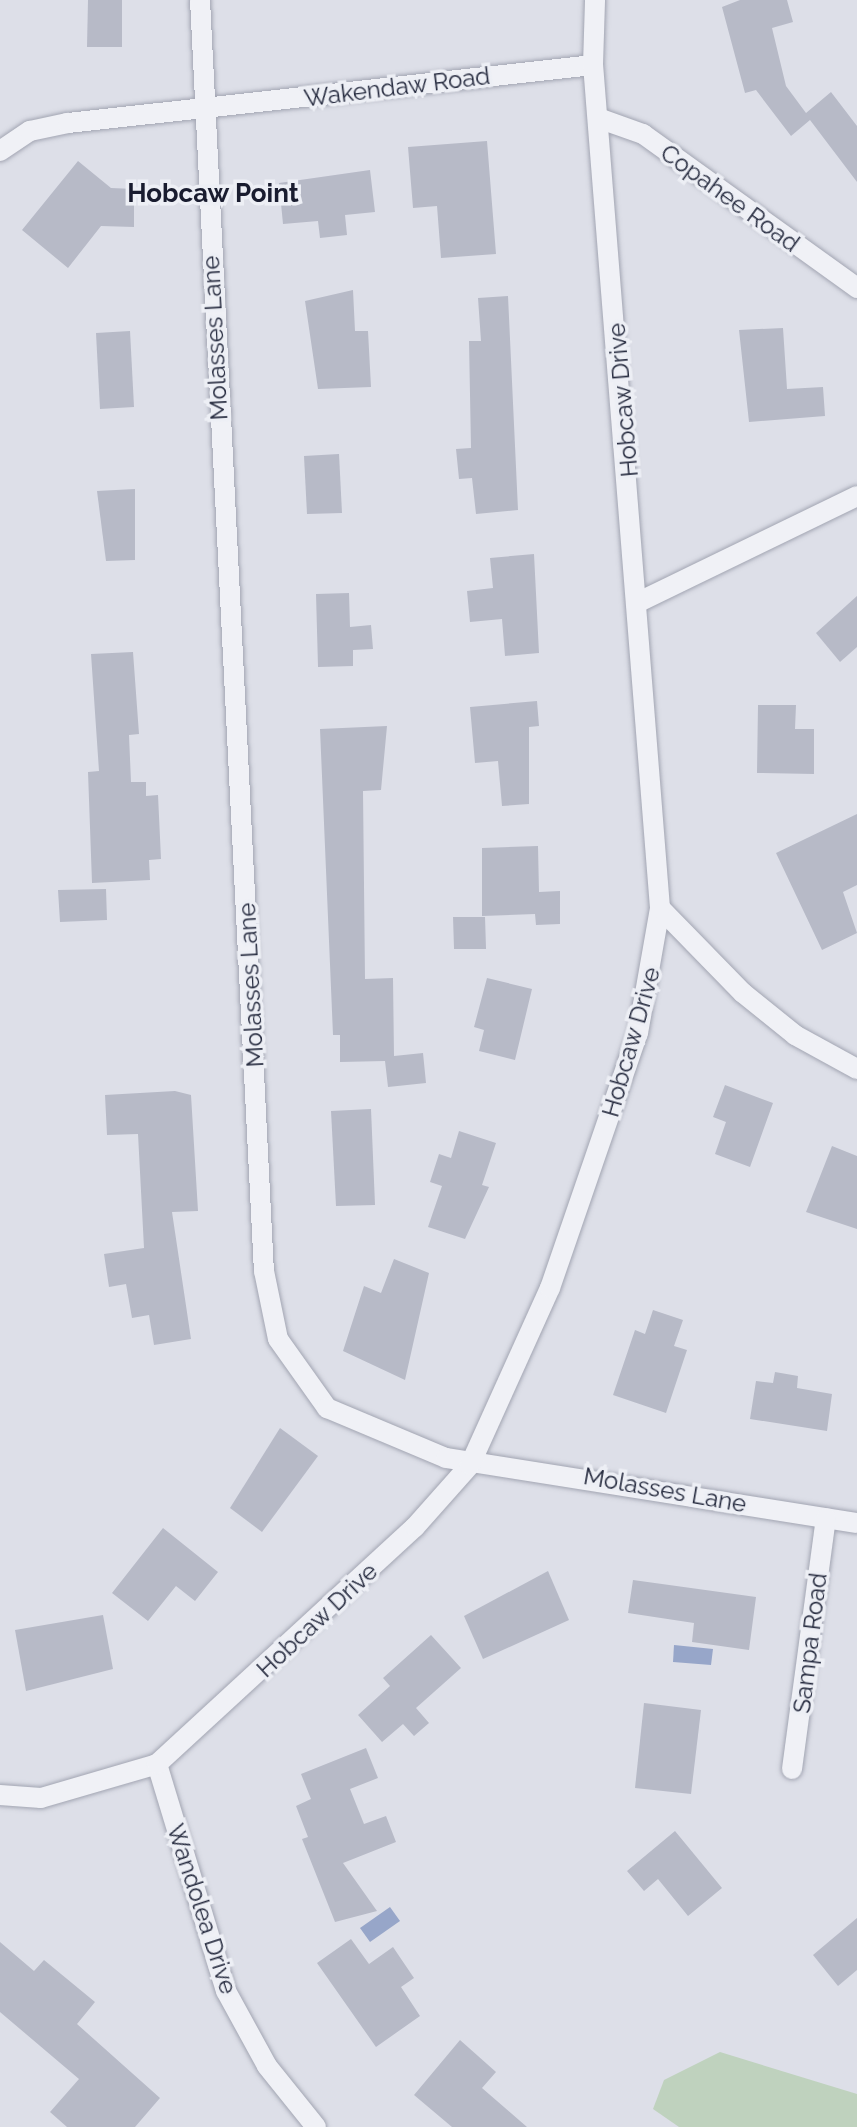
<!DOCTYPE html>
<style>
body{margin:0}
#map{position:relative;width:857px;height:2127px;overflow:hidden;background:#dddfe8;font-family:Raleway,sans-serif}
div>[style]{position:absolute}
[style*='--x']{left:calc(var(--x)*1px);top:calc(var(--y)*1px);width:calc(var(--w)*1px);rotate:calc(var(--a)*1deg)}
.green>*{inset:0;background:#bfd2be}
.water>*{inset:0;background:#97a6c9}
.building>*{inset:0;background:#b7bac7}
.roads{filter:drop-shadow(0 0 2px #a2a5b2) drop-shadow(0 0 2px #a2a5b2)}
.street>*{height:20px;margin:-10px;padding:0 10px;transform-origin:10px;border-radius:10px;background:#f0f1f6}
span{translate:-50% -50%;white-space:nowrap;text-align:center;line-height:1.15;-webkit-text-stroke:7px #edeff5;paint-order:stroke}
.street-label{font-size:24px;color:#262b3f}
.neighbourhood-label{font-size:26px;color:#191c2f;font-weight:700}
</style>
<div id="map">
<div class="green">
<i style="clip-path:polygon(720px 2052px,857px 2094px,857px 2127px,679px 2127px,653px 2109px,664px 2080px)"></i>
</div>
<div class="water">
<i style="clip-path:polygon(674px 1645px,713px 1649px,711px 1665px,673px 1662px)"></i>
<i style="clip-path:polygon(390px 1907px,400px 1921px,370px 1942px,360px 1928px)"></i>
</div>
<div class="building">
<i style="clip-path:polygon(88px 0,122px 0,122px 47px,87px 47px)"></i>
<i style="clip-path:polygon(740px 0,787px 0,793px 22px,772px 28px,786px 86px,806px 113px,831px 92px,857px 126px,857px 182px,810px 120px,791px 136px,756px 90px,745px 93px,722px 7px)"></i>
<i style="clip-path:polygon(487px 141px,496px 254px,441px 258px,437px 206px,413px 208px,408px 147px)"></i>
<i style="clip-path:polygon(78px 161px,111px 188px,134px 189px,134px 227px,101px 226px,68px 268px,22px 230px)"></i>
<i style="clip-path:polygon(370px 170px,375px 212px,345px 215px,347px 235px,320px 238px,318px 221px,283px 224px,279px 183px)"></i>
<i style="clip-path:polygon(353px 290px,355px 331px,368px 331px,371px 387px,318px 389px,305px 301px)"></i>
<i style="clip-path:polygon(508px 296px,518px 510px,476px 514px,472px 478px,459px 479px,456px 449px,471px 448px,469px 341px,481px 341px,478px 298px)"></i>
<i style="clip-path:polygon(783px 328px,787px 389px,823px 387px,825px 416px,749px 422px,739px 330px)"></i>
<i style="clip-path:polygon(130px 331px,134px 407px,100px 409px,96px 333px)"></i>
<i style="clip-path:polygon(339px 454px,342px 513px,307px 514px,304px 456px)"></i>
<i style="clip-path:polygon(135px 489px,135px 560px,106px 561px,97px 491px)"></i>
<i style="clip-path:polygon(534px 554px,539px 653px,505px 656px,502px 619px,470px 622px,467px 591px,493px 588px,490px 558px)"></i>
<i style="clip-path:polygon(349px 593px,350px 627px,371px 625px,373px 649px,353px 650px,353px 666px,318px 667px,316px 594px)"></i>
<i style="clip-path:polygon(857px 596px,857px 647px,840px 662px,816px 633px)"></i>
<i style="clip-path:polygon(133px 652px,139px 734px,129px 735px,131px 782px,146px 782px,146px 796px,158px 795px,161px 859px,149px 860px,150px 880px,92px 883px,88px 772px,99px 771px,91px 654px)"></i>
<i style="clip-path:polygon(537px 701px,539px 726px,529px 727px,529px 804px,502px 806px,498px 761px,475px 763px,470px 707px)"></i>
<i style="clip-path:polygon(758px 705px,796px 705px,795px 729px,814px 729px,814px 774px,757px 773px)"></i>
<i style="clip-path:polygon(387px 726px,381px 790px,363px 791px,365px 979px,393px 978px,394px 1056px,423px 1053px,426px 1083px,388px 1087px,385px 1061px,340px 1062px,340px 1035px,333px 1035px,320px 729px)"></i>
<i style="clip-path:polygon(857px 814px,857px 885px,843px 892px,857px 933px,822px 950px,776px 853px)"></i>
<i style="clip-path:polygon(538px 846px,539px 892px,560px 891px,560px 924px,536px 925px,535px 914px,482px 916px,482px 848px)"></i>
<i style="clip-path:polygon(106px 889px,107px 920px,60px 922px,58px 890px)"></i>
<i style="clip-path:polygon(453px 917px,485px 917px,486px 949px,454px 949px)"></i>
<i style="clip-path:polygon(487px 978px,532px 989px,515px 1060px,479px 1051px,484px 1030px,474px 1027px)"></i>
<i style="clip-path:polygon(725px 1085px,773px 1103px,750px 1167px,715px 1154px,726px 1122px,713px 1117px)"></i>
<i style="clip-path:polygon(175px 1091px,191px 1095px,198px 1211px,172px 1212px,191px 1339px,154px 1345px,149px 1315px,132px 1318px,126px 1284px,109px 1287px,104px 1254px,144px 1248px,138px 1134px,107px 1135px,105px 1095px)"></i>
<i style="clip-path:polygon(371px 1109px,375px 1205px,336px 1206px,331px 1111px)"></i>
<i style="clip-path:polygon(459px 1131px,496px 1143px,482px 1185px,489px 1187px,465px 1239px,428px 1227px,442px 1186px,430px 1182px,439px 1154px,451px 1158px)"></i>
<i style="clip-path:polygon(832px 1146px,857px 1156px,857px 1229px,806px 1212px)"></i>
<i style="clip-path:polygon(394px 1259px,429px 1273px,405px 1380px,343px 1351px,364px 1286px,381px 1293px)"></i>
<i style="clip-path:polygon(653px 1310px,683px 1320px,674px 1346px,687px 1350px,666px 1413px,613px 1395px,635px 1330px,645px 1334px)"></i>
<i style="clip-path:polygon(775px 1372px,798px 1376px,797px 1388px,832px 1394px,827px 1431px,750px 1419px,756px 1381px,773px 1383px)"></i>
<i style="clip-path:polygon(280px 1428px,318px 1456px,262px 1532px,230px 1508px)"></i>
<i style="clip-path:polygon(163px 1528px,218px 1572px,195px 1601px,176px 1586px,148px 1621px,112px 1593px)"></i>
<i style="clip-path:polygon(548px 1571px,569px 1620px,483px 1659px,464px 1616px)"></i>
<i style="clip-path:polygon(633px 1580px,756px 1597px,749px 1650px,692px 1642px,694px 1623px,628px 1613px)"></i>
<i style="clip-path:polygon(103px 1615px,113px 1669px,26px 1691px,15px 1630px)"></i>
<i style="clip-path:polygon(431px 1635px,461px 1668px,416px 1708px,429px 1723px,414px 1736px,403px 1724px,382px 1742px,358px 1715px,390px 1686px,383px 1678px)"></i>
<i style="clip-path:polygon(644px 1703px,701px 1710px,691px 1794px,635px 1788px)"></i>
<i style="clip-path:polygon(366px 1748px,378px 1778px,350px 1789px,364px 1824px,386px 1816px,396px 1842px,343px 1863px,377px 1911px,335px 1922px,302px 1839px,308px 1837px,296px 1806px,311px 1799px,301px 1774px)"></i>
<i style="clip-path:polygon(675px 1831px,722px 1888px,688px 1916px,658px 1879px,644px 1891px,627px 1871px)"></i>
<i style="clip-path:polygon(857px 1918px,857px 1970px,838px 1986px,813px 1955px)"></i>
<i style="clip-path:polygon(351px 1939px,369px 1964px,393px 1947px,414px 1978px,401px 1987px,420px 2016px,376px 2047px,317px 1963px)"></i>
<i style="clip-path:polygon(0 1942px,34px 1971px,44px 1960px,95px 2002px,77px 2024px,160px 2098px,135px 2127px,67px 2127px,50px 2112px,79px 2079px,0 2012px)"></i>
<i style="clip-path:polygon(460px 2040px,496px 2072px,482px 2088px,527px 2127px,452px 2127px,414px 2095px)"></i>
</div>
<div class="roads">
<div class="street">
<i style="--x:200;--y:0;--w:1273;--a:87.12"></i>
<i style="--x:264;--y:1271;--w:69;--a:78.4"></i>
<i style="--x:278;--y:1339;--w:85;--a:54.6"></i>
<i style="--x:327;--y:1408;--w:129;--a:22.8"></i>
<i style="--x:446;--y:1458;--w:416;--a:9"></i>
<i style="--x:598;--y:118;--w:48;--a:19.6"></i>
<i style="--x:643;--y:134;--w:264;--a:35.7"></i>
<i style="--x:0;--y:151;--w:36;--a:-34"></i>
<i style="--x:30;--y:131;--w:39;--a:-12"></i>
<i style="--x:68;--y:123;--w:528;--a:-6.3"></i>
<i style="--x:641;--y:601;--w:240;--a:-25.9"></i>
<i style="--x:660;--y:908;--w:119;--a:45.7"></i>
<i style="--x:743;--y:993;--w:67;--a:38.9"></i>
<i style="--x:795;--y:1035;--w:71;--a:28.7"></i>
<i style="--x:157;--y:1764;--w:237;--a:73.1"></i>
<i style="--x:226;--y:1991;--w:85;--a:61.3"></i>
<i style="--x:267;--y:2066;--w:78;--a:51.2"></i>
<i style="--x:792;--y:1769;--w:253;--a:-82.3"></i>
<i style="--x:0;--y:1795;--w:41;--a:4.2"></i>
<i style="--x:41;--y:1798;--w:121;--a:-16.3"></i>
<i style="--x:157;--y:1764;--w:350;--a:-42.6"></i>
<i style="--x:415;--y:1527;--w:83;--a:-48.4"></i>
<i style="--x:470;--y:1465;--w:194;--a:-65.7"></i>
<i style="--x:550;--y:1288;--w:270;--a:-71"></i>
<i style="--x:638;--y:1033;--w:127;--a:-80"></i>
<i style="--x:660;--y:908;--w:846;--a:-94.54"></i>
<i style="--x:593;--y:65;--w:65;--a:-88.2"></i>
</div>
</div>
<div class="street-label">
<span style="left:397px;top:87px;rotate:-7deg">Wakendaw Road</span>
<span style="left:730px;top:198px;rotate:36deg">Copahee Road</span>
<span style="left:215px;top:338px;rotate:-93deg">Molasses Lane</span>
<span style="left:623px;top:400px;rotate:-95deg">Hobcaw Drive</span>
<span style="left:251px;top:985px;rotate:-93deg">Molasses Lane</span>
<span style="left:631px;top:1042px;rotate:-74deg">Hobcaw Drive</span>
<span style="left:665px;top:1490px;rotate:10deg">Molasses Lane</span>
<span style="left:317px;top:1620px;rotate:-43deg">Hobcaw Drive</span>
<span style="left:810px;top:1643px;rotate:-83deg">Sampa Road</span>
<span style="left:202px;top:1909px;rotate:72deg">Wandolea Drive</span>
</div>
<div class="neighbourhood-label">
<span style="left:213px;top:194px">Hobcaw Point</span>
</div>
</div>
